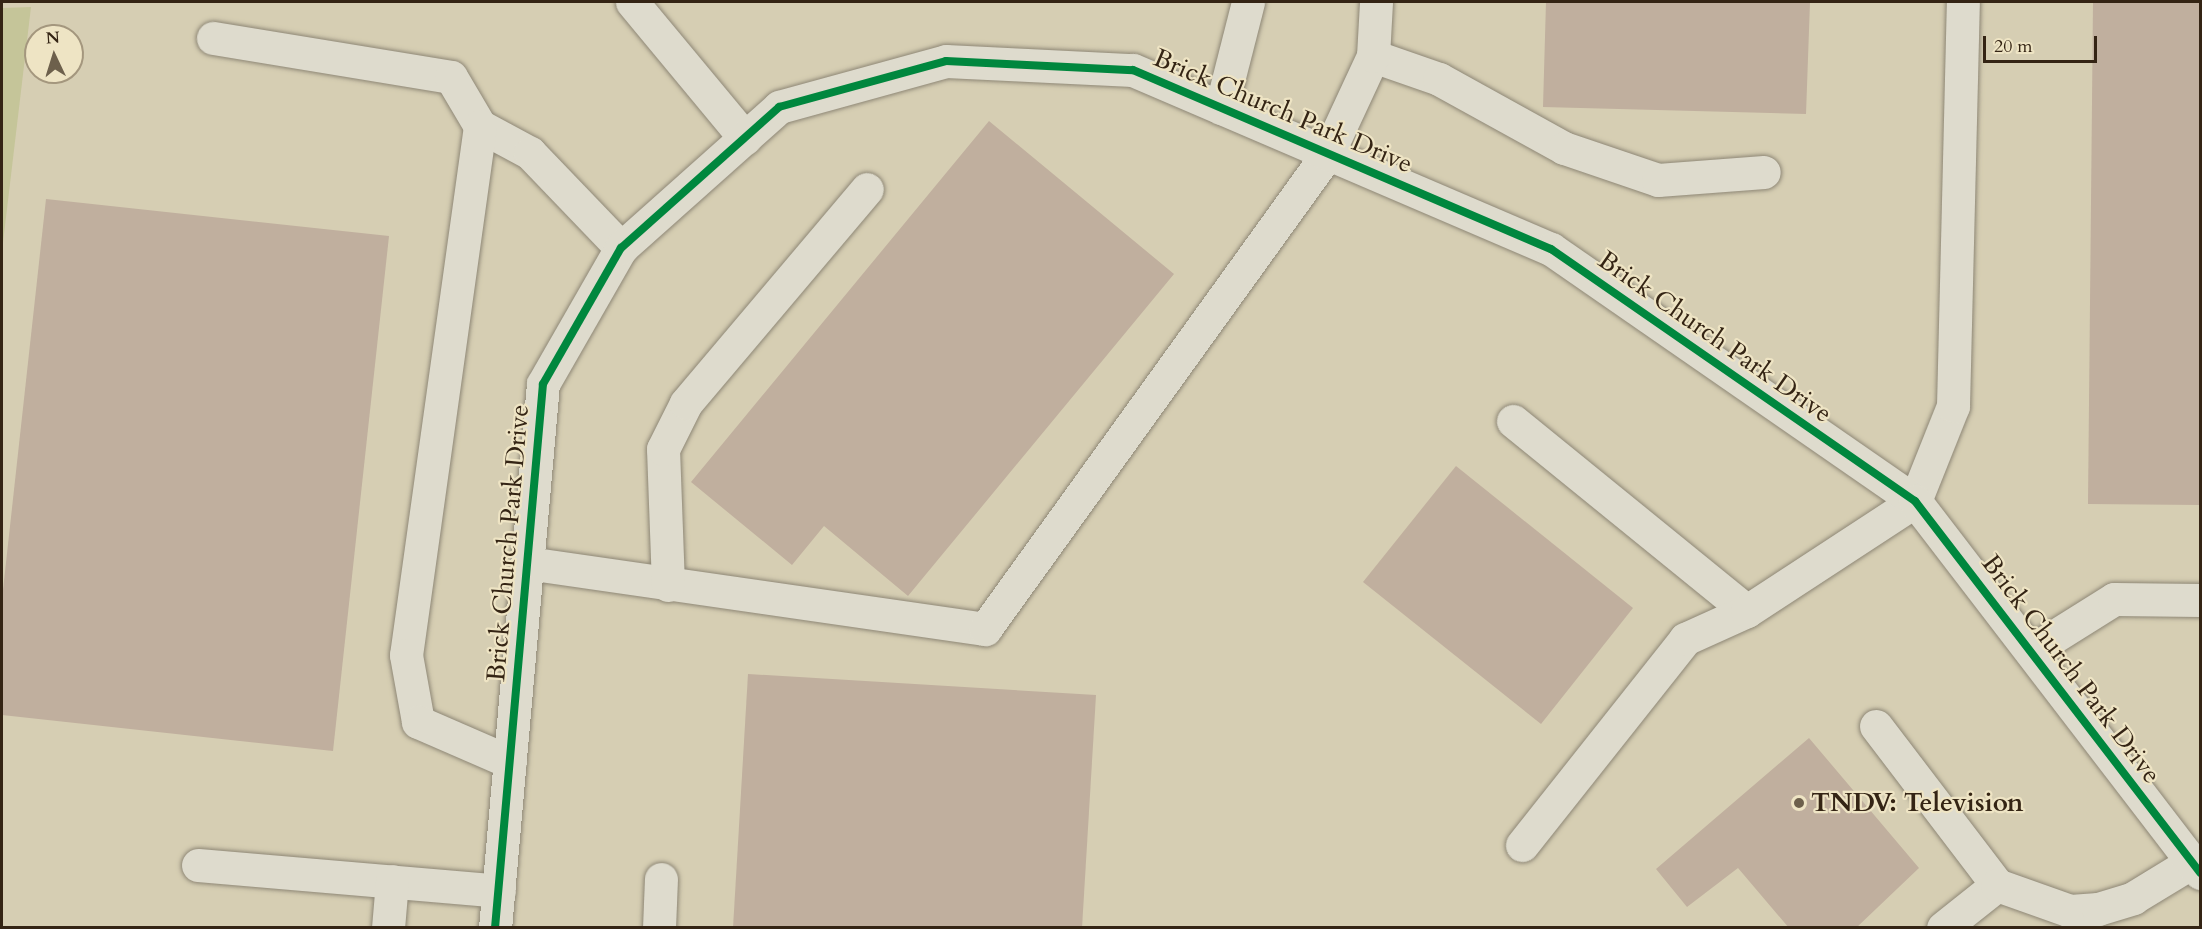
<!DOCTYPE html>
<style>
body{margin:0}
#map{position:relative;width:2202px;height:929px;overflow:hidden;background:#d6ceb3;font-family:Cardo,serif}
div>[style]{position:absolute}
[style*='--x']{left:calc(var(--x)*1px);top:calc(var(--y)*1px);width:calc(var(--w)*1px);rotate:calc(var(--a)*1deg)}
.green>*{inset:0;background:#c5c599}
.building>*{inset:0;background:#c0af9e}
.roads{filter:drop-shadow(0 0 2px #8e8776) drop-shadow(0 0 2px #8e8776)}
.minor>*{height:33px;margin:-16.5px;padding:0 16.5px;transform-origin:16.5px;border-radius:16.5px;background:#dedbcd}
.cycleway>*{height:8px;margin:-4px;padding:0 4px;transform-origin:4px;border-radius:4px;background:#00873e}
.dots>*{width:16px;height:16px;translate:-50% -50%;box-sizing:border-box;border:3px solid #eee4c4;border-radius:50%}
span{translate:-50% -50%;white-space:nowrap;text-align:center;line-height:1.15;-webkit-text-stroke:4.5px #eee4c4;paint-order:stroke}
.street-label{font-size:26px;color:#342414}
.poi-label{font-size:26px;color:#342414;font-weight:700}
.left{translate:0 -50%;text-align:left}
.frame{position:absolute;inset:0;border:3px solid #342414;pointer-events:none}
.north{position:absolute;left:24px;top:24px;width:60px;height:60px;box-sizing:border-box;background:#eee4c4;border:2px solid #a4977e;border-radius:50%;rotate:356deg;font-size:16px;font-weight:700;line-height:24px;text-align:center;color:#342414}
.north::after{content:'';display:block;margin:auto;width:21px;height:27px;background:#6d604c;clip-path:polygon(50% 0,100% 100%,50% 72%,0 100%)}
.scale{position:absolute;left:1983px;top:36px;width:114px;height:27px;box-sizing:border-box;border:3px solid #342414;border-top:0;padding-left:8px;font-size:18px;line-height:21px;white-space:nowrap;color:#342414;-webkit-text-stroke:4px #eee4c4;paint-order:stroke}
</style>
<div id="map">
<div class="green">
<i style="clip-path:polygon(31px 7px,2px 251px,2px 8px)"></i>
</div>
<div class="building">
<i style="clip-path:polygon(1546px 2px,1810px 2px,1806px 114px,1543px 107px)"></i>
<i style="clip-path:polygon(2093px 2px,2200px 2px,2200px 505px,2088px 504px)"></i>
<i style="clip-path:polygon(989px 121px,1174px 274px,908px 596px,824px 526px,792px 565px,691px 482px)"></i>
<i style="clip-path:polygon(46px 199px,389px 236px,333px 751px,2px 715px,2px 599px)"></i>
<i style="clip-path:polygon(1456px 466px,1633px 608px,1541px 724px,1363px 582px)"></i>
<i style="clip-path:polygon(748px 674px,1096px 695px,1082px 928px,733px 928px)"></i>
<i style="clip-path:polygon(1809px 738px,1919px 868px,1856px 928px,1789px 928px,1738px 868px,1687px 907px,1656px 869px)"></i>
</div>
<div class="roads">
<div class="minor">
<i style="--x:632;--y:2;--w:177;--a:50.3"></i>
<i style="--x:213;--y:38;--w:241;--a:9.3"></i>
<i style="--x:451;--y:77;--w:57;--a:59.4"></i>
<i style="--x:480;--y:126;--w:57;--a:28.4"></i>
<i style="--x:530;--y:153;--w:132;--a:46.2"></i>
<i style="--x:1373;--y:56;--w:70;--a:19.2"></i>
<i style="--x:1439;--y:79;--w:143;--a:28.9"></i>
<i style="--x:1564;--y:148;--w:99;--a:18.8"></i>
<i style="--x:1658;--y:180;--w:106;--a:-4.3"></i>
<i style="--x:1221;--y:108;--w:109;--a:-75.7"></i>
<i style="--x:480;--y:126;--w:534;--a:97.96"></i>
<i style="--x:406;--y:655;--w:68;--a:79.8"></i>
<i style="--x:418;--y:722;--w:100;--a:23.5"></i>
<i style="--x:1513;--y:421;--w:301;--a:39.1"></i>
<i style="--x:527;--y:563;--w:463;--a:8.2"></i>
<i style="--x:985;--y:629;--w:587;--a:-54.22"></i>
<i style="--x:1328;--y:153;--w:107;--a:-65.1"></i>
<i style="--x:1373;--y:56;--w:54;--a:-86.8"></i>
<i style="--x:668;--y:585;--w:136;--a:-92.1"></i>
<i style="--x:663;--y:449;--w:51;--a:-63.4"></i>
<i style="--x:686;--y:403;--w:280;--a:-49.8"></i>
<i style="--x:2031;--y:651;--w:98;--a:-32.1"></i>
<i style="--x:2114;--y:599;--w:86;--a:0.7"></i>
<i style="--x:1876;--y:726;--w:200;--a:52.7"></i>
<i style="--x:1997;--y:885;--w:69;--a:141.5"></i>
<i style="--x:1522;--y:845;--w:263;--a:-51.6"></i>
<i style="--x:1685;--y:639;--w:68;--a:-24.3"></i>
<i style="--x:1747;--y:611;--w:201;--a:-33.2"></i>
<i style="--x:1915;--y:501;--w:102;--a:-68.2"></i>
<i style="--x:1953;--y:406;--w:404;--a:-88.6"></i>
<i style="--x:198;--y:865;--w:302;--a:4.9"></i>
<i style="--x:1997;--y:885;--w:77;--a:19.6"></i>
<i style="--x:2070;--y:911;--w:28;--a:-4"></i>
<i style="--x:2098;--y:909;--w:37;--a:-17"></i>
<i style="--x:2133;--y:898;--w:69;--a:-31.4"></i>
<i style="--x:388;--y:928;--w:47;--a:-85.1"></i>
<i style="--x:495;--y:928;--w:546;--a:-84.96"></i>
<i style="--x:543;--y:384;--w:157;--a:-60.2"></i>
<i style="--x:621;--y:248;--w:212;--a:-41.7"></i>
<i style="--x:779;--y:107;--w:173;--a:-15.4"></i>
<i style="--x:946;--y:61;--w:187;--a:2.8"></i>
<i style="--x:1133;--y:70;--w:455;--a:23.2"></i>
<i style="--x:1551;--y:249;--w:443;--a:34.7"></i>
<i style="--x:1915;--y:501;--w:469;--a:52.5"></i>
<i style="--x:659;--y:928;--w:49;--a:-87.7"></i>
</div>
</div>
<div class="cycleway">
<i style="--x:495;--y:928;--w:546;--a:-84.96"></i>
<i style="--x:543;--y:384;--w:157;--a:-60.2"></i>
<i style="--x:621;--y:248;--w:212;--a:-41.7"></i>
<i style="--x:779;--y:107;--w:173;--a:-15.4"></i>
<i style="--x:946;--y:61;--w:187;--a:2.8"></i>
<i style="--x:1133;--y:70;--w:455;--a:23.2"></i>
<i style="--x:1551;--y:249;--w:443;--a:34.7"></i>
<i style="--x:1915;--y:501;--w:469;--a:52.5"></i>
</div>
<div class="dots">
<i style="left:1799px;top:803px;background:#6d604c"></i>
</div>
<div class="street-label">
<span style="left:1283px;top:111px;rotate:23deg">Brick Church Park Drive</span>
<span style="left:1715px;top:337px;rotate:35deg">Brick Church Park Drive</span>
<span style="left:508px;top:543px;rotate:-85deg">Brick Church Park Drive</span>
<span style="left:2071px;top:669px;rotate:53deg">Brick Church Park Drive</span>
</div>
<div class="poi-label">
<span class="left" style="left:1811px;top:803px">TNDV: Television</span>
</div>
<div class="frame"></div>
<div class="north">N</div>
<div class="scale">20 m</div>
</div>
